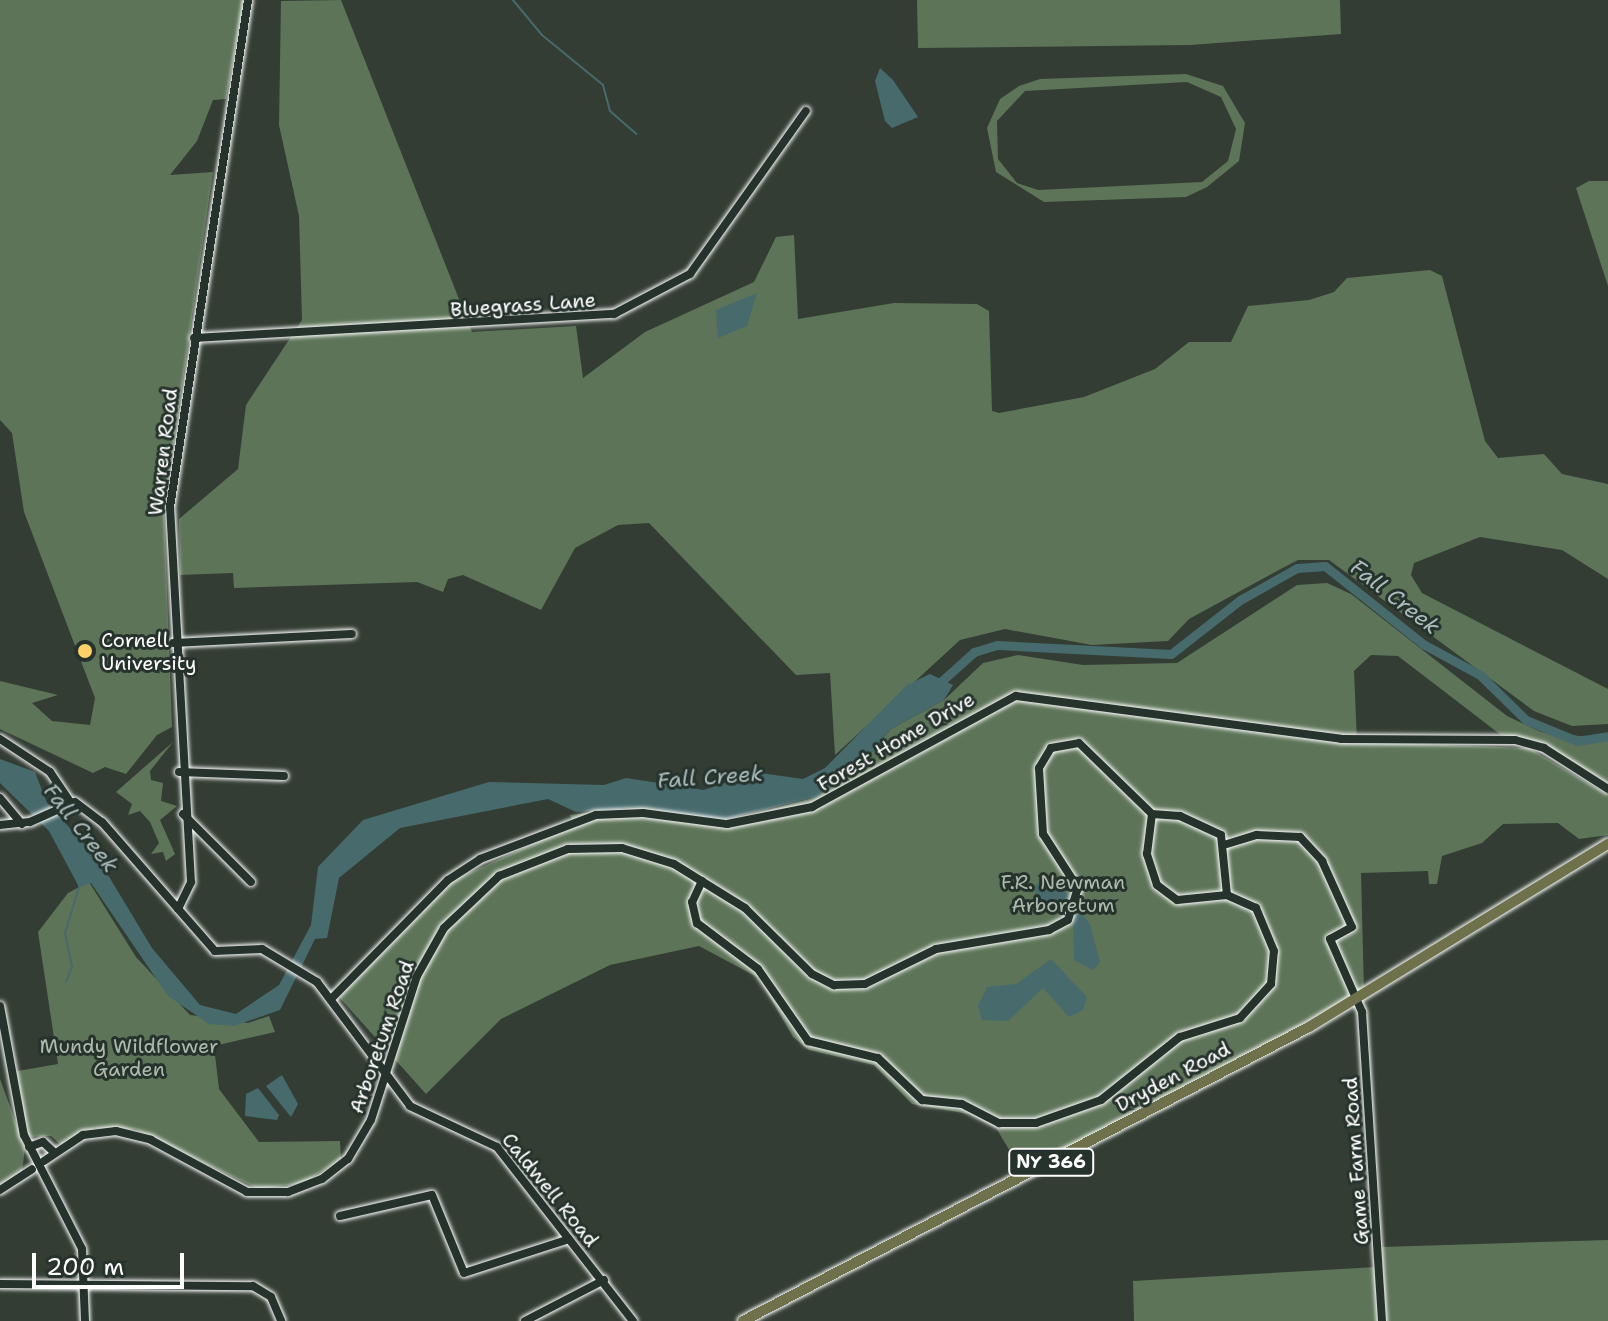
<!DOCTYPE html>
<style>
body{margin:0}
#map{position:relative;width:1608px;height:1321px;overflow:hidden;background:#333d34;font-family:"Shantell Sans",sans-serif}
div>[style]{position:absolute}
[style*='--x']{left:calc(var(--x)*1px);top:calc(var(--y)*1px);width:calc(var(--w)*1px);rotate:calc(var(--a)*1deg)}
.green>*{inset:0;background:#5d7458}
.water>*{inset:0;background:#476a6d}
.stream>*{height:2px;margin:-1px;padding:0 1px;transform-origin:1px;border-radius:1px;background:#476a6d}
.river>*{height:9px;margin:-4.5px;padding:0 4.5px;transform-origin:4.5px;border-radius:4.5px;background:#476a6d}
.roads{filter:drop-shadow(0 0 2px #fff) drop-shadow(0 0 2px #fff)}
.minor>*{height:8px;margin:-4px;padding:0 4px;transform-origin:4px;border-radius:4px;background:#26332d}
.major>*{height:10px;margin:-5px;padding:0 5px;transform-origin:5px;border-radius:5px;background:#6f714a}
.dots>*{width:22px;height:22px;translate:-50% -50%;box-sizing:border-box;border:4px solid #26332d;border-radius:50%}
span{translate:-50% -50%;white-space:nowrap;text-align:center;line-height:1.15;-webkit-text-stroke:6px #26332d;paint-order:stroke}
.shield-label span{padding:2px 6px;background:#26332d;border:2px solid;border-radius:6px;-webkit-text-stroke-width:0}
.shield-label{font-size:18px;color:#fff;font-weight:700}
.street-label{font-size:20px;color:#fff}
.poi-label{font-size:20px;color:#fff}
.left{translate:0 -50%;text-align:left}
.park-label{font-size:20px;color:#aebaac}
.water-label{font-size:22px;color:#acbcbd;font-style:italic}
.scale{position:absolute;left:32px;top:1253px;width:152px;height:36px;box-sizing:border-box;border:4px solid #fff;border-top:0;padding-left:10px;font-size:24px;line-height:28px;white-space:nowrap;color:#fff;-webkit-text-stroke:6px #26332d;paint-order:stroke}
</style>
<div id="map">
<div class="green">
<i style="clip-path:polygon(0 0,244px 0,226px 99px,213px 100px,197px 141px,170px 175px,213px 172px,164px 511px,172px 727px,157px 735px,126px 774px,105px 767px,93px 773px,0 729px,0 681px,58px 695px,32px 703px,52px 721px,90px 725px,95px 698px,24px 512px,12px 433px,0 420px)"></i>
<i style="clip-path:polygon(341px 0,472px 332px,576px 326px,583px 378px,645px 332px,754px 282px,776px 237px,794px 235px,798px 319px,894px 303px,977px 304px,989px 311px,992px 411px,999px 413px,1084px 397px,1155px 369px,1189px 342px,1231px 342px,1248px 306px,1309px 300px,1334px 292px,1347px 278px,1430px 270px,1442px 276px,1485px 441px,1498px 458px,1544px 454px,1562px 474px,1608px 484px,1608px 579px,1562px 550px,1480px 537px,1414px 563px,1411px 575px,1422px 593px,1608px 689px,1608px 724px,1572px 726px,1534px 711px,1329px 560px,1298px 560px,1275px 572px,1189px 619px,1168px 641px,1092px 645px,1005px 629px,960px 640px,835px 755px,830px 673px,796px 675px,649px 523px,618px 525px,575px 548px,541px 610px,463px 575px,448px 579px,443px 592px,417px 582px,234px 588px,233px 573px,180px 575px,179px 519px,238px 469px,246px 405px,302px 320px,299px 216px,279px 125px,281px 1px)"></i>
<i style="clip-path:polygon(917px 0,1340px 0,1341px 34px,1190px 45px,918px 48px)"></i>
<i style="clip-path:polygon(evenodd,1186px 74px,1223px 86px,1245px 123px,1239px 161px,1207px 187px,1186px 197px,1044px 202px,996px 172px,987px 128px,1000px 99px,1019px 86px,1040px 79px,1186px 74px,1187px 82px,1221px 97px,1236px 129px,1228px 161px,1202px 182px,1038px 190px,1017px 183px,998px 159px,997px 121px,1025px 91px,1187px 82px)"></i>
<i style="clip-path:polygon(1589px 181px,1608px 181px,1608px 286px,1576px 188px)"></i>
<i style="clip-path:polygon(1327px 583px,1351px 594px,1507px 716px,1541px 732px,1608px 739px,1608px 783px,1542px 744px,1501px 735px,1398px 656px,1371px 655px,1354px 671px,1357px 742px,1529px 748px,1608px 795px,1608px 835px,1579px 839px,1558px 823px,1503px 824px,1482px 843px,1442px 856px,1437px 884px,1429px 884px,1428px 871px,1361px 873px,1364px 992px,1022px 1171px,996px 1128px,969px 1114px,912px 1104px,874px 1065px,809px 1050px,793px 1037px,759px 978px,699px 946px,610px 965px,501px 1019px,426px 1094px,339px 997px,454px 880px,574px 825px,570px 815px,641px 807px,733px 820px,816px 797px,858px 769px,891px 729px,944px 700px,983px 663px,1018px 655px,1083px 665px,1177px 663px,1297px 585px)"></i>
<i style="clip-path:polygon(173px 742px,150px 771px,151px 780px,163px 783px,161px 801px,177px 806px,160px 820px,175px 854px,166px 861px,163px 852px,151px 854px,159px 843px,150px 822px,140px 811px,128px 815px,132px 804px,116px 792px)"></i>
<i style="clip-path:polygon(89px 882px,136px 957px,190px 1015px,248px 1023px,269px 1016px,275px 1032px,214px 1046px,219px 1089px,259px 1142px,340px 1141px,341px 1159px,303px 1183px,258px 1189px,135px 1129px,95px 1128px,61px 1145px,51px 1136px,28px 1137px,12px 1072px,58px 1064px,38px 932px,68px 893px)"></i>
<i style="clip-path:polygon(0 1079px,25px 1148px,22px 1172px,0 1187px)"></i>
<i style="clip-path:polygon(1608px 1240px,1608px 1321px,1386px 1321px,1382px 1247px)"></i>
<i style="clip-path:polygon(1376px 1267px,1379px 1321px,1134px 1321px,1133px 1281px)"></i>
</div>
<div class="water">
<i style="clip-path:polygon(880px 68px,893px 80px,918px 117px,892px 128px,885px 121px,875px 81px)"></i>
<i style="clip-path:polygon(757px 293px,747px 326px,718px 338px,716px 310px)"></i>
<i style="clip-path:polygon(930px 674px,953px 685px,944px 700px,891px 729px,858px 769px,816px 797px,722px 820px,641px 807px,576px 812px,548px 799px,400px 828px,339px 878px,327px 938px,315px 939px,280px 1010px,234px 1026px,209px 1024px,168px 996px,91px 883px,79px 887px,49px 831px,0 783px,0 759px,35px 772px,47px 803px,99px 860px,152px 948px,200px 1005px,236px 1014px,279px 985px,311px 925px,318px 867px,363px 820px,489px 782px,604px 785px,626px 778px,704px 790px,754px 772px,803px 779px,825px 768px,907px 685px)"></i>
<i style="clip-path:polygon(1042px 878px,1055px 879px,1090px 924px,1100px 962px,1093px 970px,1074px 960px,1073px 920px,1036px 900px,1034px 887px)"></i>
<i style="clip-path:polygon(1051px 959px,1087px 997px,1083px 1010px,1069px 1017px,1043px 988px,1008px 1021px,982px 1020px,978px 1006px,987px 987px,1016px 984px)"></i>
<i style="clip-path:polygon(282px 1075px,298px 1104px,291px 1117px,266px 1086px)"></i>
<i style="clip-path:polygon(258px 1088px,279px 1115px,277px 1120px,245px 1116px,246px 1094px)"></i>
</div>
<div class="stream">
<i style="--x:513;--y:0;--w:45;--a:50.4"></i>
<i style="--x:542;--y:35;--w:79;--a:39.3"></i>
<i style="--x:603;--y:85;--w:27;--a:75"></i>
<i style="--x:610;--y:111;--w:35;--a:41"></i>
<i style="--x:66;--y:982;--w:17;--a:-69"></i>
<i style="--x:72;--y:966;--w:34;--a:-102"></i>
<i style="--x:65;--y:933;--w:51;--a:-73"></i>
</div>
<div class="river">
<i style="--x:934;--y:688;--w:54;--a:-42"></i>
<i style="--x:974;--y:652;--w:24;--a:-17"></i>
<i style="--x:997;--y:645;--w:174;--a:3"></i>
<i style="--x:1171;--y:654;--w:88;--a:-38"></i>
<i style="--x:1240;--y:600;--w:65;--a:-29.3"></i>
<i style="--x:1297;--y:568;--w:28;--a:-4"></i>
<i style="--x:1325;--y:566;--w:125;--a:38.5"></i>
<i style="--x:1423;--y:644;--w:65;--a:28.5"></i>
<i style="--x:1480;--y:675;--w:64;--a:44.4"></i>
<i style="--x:1526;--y:720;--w:55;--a:22.4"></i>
<i style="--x:1577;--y:741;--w:31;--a:-9"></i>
</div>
<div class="roads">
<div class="minor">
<i style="--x:194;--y:338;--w:421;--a:-3.3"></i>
<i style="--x:614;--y:314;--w:86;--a:-27.8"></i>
<i style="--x:690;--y:274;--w:200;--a:-54.6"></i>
<i style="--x:173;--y:643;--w:179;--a:-2.9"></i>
<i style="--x:0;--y:739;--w:60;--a:33.4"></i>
<i style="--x:50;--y:772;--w:36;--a:56"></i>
<i style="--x:179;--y:772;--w:105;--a:2.2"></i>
<i style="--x:0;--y:798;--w:34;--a:50"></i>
<i style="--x:183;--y:814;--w:96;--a:45"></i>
<i style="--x:0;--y:825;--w:30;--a:-6"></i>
<i style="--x:30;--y:822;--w:49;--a:-24"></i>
<i style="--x:75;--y:802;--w:34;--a:37"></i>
<i style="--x:102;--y:822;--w:171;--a:48.8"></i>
<i style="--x:215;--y:951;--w:47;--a:-2.4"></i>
<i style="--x:262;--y:949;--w:64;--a:31"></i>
<i style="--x:317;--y:982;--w:155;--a:53.1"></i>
<i style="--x:410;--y:1106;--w:96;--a:25.2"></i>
<i style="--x:497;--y:1147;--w:221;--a:52"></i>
<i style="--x:1227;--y:844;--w:31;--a:-17"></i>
<i style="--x:1257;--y:835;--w:43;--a:2.7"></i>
<i style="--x:1300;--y:837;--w:33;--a:47"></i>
<i style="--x:1322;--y:861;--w:72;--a:65.6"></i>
<i style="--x:1352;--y:927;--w:25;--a:151"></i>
<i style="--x:1330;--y:939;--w:80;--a:66.3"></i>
<i style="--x:1362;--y:1012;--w:310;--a:86.3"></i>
<i style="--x:702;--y:881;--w:23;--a:115"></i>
<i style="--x:692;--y:902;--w:22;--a:77"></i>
<i style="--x:697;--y:923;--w:76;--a:37"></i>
<i style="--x:758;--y:969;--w:88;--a:55.2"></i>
<i style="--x:808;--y:1041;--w:72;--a:13.7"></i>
<i style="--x:878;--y:1058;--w:61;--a:43.7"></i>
<i style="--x:922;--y:1100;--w:40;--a:5.7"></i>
<i style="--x:962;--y:1104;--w:42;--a:27.2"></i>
<i style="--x:999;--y:1123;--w:37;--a:0"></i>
<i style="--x:1036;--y:1123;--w:69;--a:-19.5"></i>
<i style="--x:1101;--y:1100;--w:101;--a:-38.6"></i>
<i style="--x:1180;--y:1037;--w:63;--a:-17.6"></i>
<i style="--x:1240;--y:1018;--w:46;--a:-47.6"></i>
<i style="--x:1271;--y:984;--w:33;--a:-85"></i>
<i style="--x:1274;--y:951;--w:47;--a:-112.7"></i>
<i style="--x:1256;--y:908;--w:32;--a:-156"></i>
<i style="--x:1227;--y:895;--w:50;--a:174.3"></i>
<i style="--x:1177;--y:900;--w:25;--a:-143"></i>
<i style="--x:1157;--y:885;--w:33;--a:-108"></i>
<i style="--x:1147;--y:854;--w:40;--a:-82.9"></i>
<i style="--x:178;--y:909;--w:30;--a:-64"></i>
<i style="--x:191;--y:882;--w:376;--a:-93.2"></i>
<i style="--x:170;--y:507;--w:513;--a:-81.25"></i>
<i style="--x:332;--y:998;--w:165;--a:-45.5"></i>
<i style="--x:448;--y:880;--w:38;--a:-33"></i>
<i style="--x:480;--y:859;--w:124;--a:-20.8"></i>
<i style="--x:596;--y:815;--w:47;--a:-2.4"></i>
<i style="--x:643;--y:813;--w:85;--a:7.5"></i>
<i style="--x:727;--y:824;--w:87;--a:-11.3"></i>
<i style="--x:812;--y:807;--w:232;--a:-28.6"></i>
<i style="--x:1016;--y:696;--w:328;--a:7.5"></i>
<i style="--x:1341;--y:739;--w:174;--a:0.3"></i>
<i style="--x:1515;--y:740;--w:30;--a:15"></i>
<i style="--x:1544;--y:748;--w:76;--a:32.6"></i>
<i style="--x:0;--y:1006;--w:131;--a:79.5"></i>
<i style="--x:24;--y:1135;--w:128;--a:63"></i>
<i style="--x:82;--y:1249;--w:72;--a:87.6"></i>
<i style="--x:29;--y:1147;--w:15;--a:-20"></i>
<i style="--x:43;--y:1142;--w:16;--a:43"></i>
<i style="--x:44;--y:1161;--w:47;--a:-33.7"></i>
<i style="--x:83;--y:1135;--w:33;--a:-7"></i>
<i style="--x:116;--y:1131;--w:36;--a:14"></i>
<i style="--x:151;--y:1140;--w:109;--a:28.4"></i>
<i style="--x:247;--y:1192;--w:41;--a:0"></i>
<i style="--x:288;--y:1192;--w:36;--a:-21"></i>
<i style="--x:322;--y:1179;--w:33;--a:-38"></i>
<i style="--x:348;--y:1159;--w:45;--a:-59.5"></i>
<i style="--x:371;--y:1120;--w:151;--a:-72.3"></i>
<i style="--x:417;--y:976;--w:55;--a:-60.6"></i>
<i style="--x:444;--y:928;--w:76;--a:-43.4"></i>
<i style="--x:499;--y:876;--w:74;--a:-21.4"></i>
<i style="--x:568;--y:849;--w:54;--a:-1.1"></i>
<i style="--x:622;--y:848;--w:54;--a:17.1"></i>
<i style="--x:674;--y:864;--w:84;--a:31.8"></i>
<i style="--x:745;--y:908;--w:94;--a:44.6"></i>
<i style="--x:812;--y:974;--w:25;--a:27"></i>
<i style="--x:834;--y:985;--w:31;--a:-2"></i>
<i style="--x:865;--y:984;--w:79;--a:-26.2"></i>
<i style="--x:936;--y:949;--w:115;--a:-9.5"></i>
<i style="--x:1049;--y:930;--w:21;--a:-28"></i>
<i style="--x:1068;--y:920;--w:34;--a:-73"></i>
<i style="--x:1078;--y:888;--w:64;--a:-122.9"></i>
<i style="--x:1043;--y:834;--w:66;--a:-93.5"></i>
<i style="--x:1039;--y:768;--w:23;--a:-59"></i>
<i style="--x:1051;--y:748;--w:28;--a:-10"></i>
<i style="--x:1079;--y:743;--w:102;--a:44.2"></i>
<i style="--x:1152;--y:814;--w:28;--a:4"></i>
<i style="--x:1180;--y:816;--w:45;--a:24.9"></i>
<i style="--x:1221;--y:835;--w:60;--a:84.3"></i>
<i style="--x:0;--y:1190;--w:38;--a:-33"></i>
<i style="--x:340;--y:1216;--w:94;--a:-12.9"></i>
<i style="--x:432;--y:1195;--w:84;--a:67.7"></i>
<i style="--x:464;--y:1273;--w:110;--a:-17.9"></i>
<i style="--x:0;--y:1284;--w:253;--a:0.5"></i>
<i style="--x:253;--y:1286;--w:21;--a:31"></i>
<i style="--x:271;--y:1297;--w:26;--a:67"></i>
<i style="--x:525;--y:1321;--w:89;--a:-27.4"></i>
</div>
<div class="major">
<i style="--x:743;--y:1321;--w:638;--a:-27.45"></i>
<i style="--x:1309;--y:1027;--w:351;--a:-31.5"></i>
</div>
</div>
<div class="dots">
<i style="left:85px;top:651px;background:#ffd166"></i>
</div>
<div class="shield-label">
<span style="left:1051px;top:1162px">NY 366</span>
</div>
<div class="street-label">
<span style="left:523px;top:305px;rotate:-4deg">Bluegrass Lane</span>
<span style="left:163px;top:452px;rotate:-83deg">Warren Road</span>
<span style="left:896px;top:742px;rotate:-30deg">Forest Home Drive</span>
<span style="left:382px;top:1037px;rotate:-71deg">Arboretum Road</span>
<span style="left:1173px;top:1077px;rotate:-28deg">Dryden Road</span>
<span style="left:1356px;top:1161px;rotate:-94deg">Game Farm Road</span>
<span style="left:550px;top:1190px;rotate:51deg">Caldwell Road</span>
</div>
<div class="poi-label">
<span class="left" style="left:101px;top:652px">Cornell<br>University</span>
</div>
<div class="park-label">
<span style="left:1063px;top:894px">F.R. Newman<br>Arboretum</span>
<span style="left:129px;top:1058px">Mundy Wildflower<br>Garden</span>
</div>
<div class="water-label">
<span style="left:1395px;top:597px;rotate:38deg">Fall Creek</span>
<span style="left:710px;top:777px;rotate:-4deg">Fall Creek</span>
<span style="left:81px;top:828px;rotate:52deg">Fall Creek</span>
</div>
<div class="scale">200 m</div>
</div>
